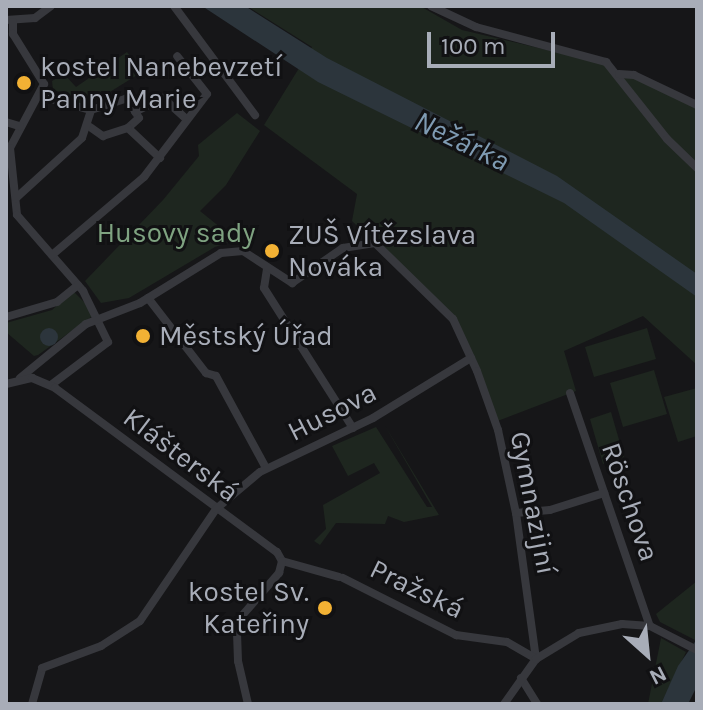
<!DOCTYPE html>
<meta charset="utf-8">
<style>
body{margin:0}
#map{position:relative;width:703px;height:710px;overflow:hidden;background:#161618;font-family:Karla,sans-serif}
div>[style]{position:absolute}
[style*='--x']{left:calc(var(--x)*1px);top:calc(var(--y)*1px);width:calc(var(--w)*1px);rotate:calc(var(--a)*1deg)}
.green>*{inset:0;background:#1e261f}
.water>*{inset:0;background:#2c353c}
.round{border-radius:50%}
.street>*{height:8px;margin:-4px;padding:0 4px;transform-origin:4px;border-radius:4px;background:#37383d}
.dots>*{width:22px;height:22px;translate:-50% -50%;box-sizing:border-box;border:4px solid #111113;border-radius:50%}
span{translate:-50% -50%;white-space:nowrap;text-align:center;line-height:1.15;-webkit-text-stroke:6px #111113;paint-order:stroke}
.poi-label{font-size:28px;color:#a8adb8}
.left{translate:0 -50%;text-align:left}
.right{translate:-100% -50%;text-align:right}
.park-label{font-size:28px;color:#7fa381}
.street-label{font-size:28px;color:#a8adb8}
.water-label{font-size:30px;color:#7f9bb3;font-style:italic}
.frame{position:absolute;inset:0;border:8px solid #a8adb8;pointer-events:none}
.north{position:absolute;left:607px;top:614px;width:80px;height:80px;-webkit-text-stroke:6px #111113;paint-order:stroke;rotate:153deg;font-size:22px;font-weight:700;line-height:32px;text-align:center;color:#a8adb8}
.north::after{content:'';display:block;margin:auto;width:28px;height:36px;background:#a8adb8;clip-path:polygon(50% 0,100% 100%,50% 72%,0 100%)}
.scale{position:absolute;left:427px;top:32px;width:128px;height:36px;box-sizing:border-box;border:4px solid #a8adb8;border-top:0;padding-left:10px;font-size:24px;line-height:28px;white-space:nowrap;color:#a8adb8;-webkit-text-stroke:6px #111113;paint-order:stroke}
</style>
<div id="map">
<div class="green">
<i style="clip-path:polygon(247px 6px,420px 6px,462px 30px,602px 63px,697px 108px,697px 365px,643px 316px,564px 351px,576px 391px,495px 422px,453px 319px,352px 221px,357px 194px,264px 125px,312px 47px)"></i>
<i style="clip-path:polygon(127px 52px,142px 72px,105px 95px,78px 104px,59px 100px,60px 92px,53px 90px,52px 81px,64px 74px,76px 87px)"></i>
<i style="clip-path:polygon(237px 113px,260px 131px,226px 185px,200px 211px,236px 240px,215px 247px,129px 298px,101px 303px,85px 281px,163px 200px,199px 156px,198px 145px)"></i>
<i style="clip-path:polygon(73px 291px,92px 310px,91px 317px,38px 355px,34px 356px,6px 332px,6px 323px,52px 310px)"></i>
<i style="clip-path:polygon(647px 328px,656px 359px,594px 377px,585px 347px)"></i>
<i style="clip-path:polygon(654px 370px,667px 414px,623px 427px,610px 383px)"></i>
<i style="clip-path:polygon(697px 388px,697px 436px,678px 442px,664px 397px)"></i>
<i style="clip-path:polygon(611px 412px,624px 457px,603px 464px,590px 419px)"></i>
<i style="clip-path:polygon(384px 424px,439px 515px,404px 522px,388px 516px,385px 524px,336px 523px,320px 545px,314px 541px,326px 529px,323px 505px,380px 473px,374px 463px,348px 476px,332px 446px,376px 427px,427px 507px,432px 507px)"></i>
<i style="clip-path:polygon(697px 581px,697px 639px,695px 640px,660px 622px,656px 614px)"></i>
<i style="clip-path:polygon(661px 638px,686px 652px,661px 704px,648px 704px)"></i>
</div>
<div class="water">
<i style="clip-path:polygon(202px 6px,245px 6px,327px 58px,557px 176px,697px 274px,697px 297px,564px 203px,318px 82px)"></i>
<i class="round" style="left:40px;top:328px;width:18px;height:18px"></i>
<i style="clip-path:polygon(697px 639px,697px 686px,688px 704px,661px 704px,678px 666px)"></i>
</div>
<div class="street">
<i style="--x:174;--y:6;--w:136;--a:53.4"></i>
<i style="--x:431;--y:6;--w:50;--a:25"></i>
<i style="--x:476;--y:27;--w:135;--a:15.1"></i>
<i style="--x:606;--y:62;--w:98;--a:51.6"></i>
<i style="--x:667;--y:139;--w:42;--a:44"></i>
<i style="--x:6;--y:20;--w:29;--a:-4"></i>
<i style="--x:35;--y:18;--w:20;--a:-37"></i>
<i style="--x:13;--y:22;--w:12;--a:90"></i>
<i style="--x:13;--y:34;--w:59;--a:58.2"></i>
<i style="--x:44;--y:84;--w:72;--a:118"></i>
<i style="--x:10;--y:148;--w:67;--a:84"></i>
<i style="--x:17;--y:215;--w:101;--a:49"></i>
<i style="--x:83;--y:291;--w:57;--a:63.9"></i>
<i style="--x:108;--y:342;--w:71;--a:143"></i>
<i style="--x:619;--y:74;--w:15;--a:4"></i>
<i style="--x:634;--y:75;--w:70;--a:25.5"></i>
<i style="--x:40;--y:96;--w:53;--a:15.4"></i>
<i style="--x:91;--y:110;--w:38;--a:-18"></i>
<i style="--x:127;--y:98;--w:23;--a:59"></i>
<i style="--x:139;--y:118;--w:15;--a:138"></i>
<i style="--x:128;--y:128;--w:44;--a:43.2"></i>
<i style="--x:135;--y:112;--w:31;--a:-27"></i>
<i style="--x:163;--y:98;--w:31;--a:42"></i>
<i style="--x:6;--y:122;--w:14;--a:17"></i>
<i style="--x:90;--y:127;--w:16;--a:35"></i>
<i style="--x:103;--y:136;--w:26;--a:-18"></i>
<i style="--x:16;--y:198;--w:89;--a:-42.3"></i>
<i style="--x:82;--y:138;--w:29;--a:-72"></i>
<i style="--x:52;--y:255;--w:121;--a:-40.3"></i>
<i style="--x:144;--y:177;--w:104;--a:-52.8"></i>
<i style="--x:207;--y:94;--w:48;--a:-128.3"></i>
<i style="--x:267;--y:269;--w:19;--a:99"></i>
<i style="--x:264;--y:288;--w:166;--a:57.6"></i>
<i style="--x:148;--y:298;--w:95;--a:52.3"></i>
<i style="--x:206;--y:373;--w:10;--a:17"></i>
<i style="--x:216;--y:376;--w:105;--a:61.5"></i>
<i style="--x:6;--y:317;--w:53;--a:-16.4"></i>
<i style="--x:57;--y:302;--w:27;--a:-39"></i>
<i style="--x:20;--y:378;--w:85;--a:-39.3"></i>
<i style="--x:86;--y:324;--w:58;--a:-21.3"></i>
<i style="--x:140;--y:303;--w:95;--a:-31.7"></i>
<i style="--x:221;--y:253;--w:22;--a:-5"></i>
<i style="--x:243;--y:251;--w:59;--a:33.1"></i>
<i style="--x:292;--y:283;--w:62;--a:-34.5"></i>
<i style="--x:343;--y:248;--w:32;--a:-9"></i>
<i style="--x:375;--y:243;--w:109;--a:44.3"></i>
<i style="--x:453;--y:319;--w:57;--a:65.2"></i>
<i style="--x:477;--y:371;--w:63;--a:70.4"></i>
<i style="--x:498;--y:430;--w:85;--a:77.8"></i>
<i style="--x:516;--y:513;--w:147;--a:82.2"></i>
<i style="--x:6;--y:384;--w:27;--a:-13"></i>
<i style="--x:32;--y:378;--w:25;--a:23"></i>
<i style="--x:55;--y:388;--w:276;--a:36.5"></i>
<i style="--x:277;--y:552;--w:10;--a:61"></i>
<i style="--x:570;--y:393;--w:246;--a:71.1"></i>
<i style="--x:516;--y:513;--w:34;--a:-5"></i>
<i style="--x:550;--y:510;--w:57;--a:-17.5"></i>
<i style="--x:282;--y:561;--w:59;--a:15.7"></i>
<i style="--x:343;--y:578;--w:127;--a:26.8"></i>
<i style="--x:456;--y:635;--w:51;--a:7.8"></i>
<i style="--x:507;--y:642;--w:34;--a:30"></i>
<i style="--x:521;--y:678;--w:31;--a:58"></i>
<i style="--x:32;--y:704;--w:37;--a:-74"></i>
<i style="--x:42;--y:668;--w:63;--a:-20.4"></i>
<i style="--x:101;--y:646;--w:46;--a:-32.7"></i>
<i style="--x:140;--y:621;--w:135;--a:-55.8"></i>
<i style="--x:216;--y:509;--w:57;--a:-40.1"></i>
<i style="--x:260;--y:472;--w:125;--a:-25.5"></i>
<i style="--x:373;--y:418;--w:115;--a:-31.5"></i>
<i style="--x:248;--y:704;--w:44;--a:-103.1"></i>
<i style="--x:238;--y:661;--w:32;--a:-92"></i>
<i style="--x:237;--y:629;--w:11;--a:-75"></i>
<i style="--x:240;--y:618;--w:60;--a:-49.1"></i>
<i style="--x:279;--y:573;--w:12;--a:-76"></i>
<i style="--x:504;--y:704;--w:55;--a:-54.6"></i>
<i style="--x:536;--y:659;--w:50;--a:-31.2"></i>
<i style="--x:579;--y:633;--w:44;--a:-11.8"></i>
<i style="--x:622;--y:624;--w:28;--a:4"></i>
<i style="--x:650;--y:626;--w:53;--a:27.1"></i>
</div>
<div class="dots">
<i style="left:24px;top:83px;background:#f2b134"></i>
<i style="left:272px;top:251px;background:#f2b134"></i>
<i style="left:143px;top:336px;background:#f2b134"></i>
<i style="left:325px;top:608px;background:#f2b134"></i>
</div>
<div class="poi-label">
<span class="left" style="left:40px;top:83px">kostel Nanebevzetí<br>Panny Marie</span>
<span class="left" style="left:288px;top:251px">ZUŠ Vítězslava<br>Nováka</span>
<span class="left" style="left:159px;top:336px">Městský Úřad</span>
<span class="right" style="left:309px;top:608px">kostel Sv.<br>Kateřiny</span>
</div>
<div class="park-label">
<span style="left:176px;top:233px">Husovy sady</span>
</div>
<div class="street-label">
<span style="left:332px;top:412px;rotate:-27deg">Husova</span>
<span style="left:181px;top:455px;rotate:37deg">Klášterská</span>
<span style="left:630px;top:502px;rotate:71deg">Röschova</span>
<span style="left:533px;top:503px;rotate:79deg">Gymnazijní</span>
<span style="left:417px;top:589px;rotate:26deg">Pražská</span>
</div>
<div class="water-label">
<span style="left:462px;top:141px;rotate:26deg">Nežárka</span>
</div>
<div class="frame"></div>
<div class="north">N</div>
<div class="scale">100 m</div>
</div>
